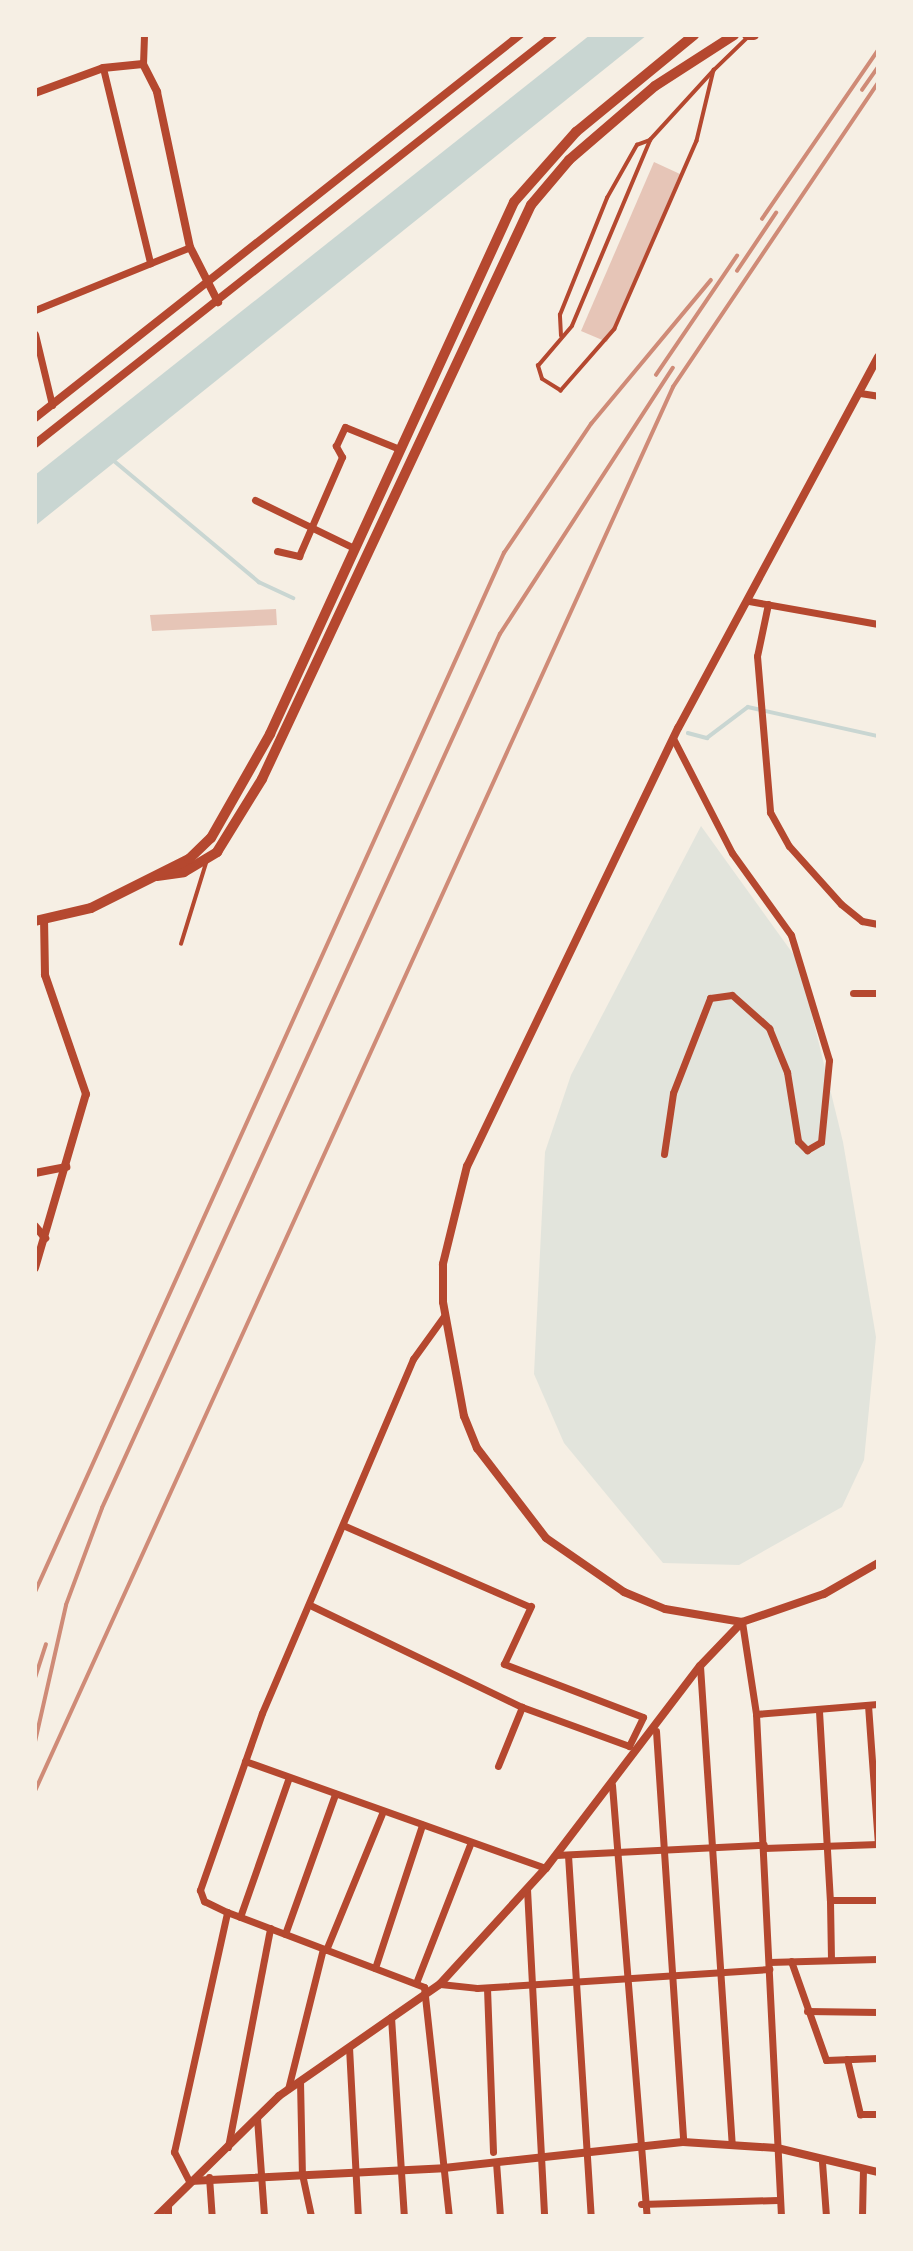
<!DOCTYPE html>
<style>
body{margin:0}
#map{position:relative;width:913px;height:2251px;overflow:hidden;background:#f6efe4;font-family:Helvetica,sans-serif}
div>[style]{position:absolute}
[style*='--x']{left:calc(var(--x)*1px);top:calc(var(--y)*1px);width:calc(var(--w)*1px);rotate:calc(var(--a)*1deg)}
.green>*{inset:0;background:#e2e4dc}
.water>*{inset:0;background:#c9d6d2}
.stream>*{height:3.5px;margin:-1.75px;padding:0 1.75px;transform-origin:1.75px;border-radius:1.75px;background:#c9d6d2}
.building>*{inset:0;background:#e6c5b7}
.service>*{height:3.5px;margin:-1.75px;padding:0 1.75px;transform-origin:1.75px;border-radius:1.75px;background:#b5482f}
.minor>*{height:7px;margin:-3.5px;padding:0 3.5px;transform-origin:3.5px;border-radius:3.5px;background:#b5482f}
.tertiary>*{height:8px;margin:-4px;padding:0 4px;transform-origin:4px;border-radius:4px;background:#b5482f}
.secondary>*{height:10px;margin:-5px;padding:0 5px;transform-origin:5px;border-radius:5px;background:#b5482f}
.primary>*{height:10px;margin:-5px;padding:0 5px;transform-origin:5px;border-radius:5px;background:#b5482f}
.rail>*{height:3.5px;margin:-1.75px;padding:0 1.75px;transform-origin:1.75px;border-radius:1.75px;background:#cf8b77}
span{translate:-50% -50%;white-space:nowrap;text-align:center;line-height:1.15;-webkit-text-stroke:5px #f6efe4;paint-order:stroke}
.frame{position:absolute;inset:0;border:37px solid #f6efe4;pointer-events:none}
</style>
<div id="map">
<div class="green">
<i style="clip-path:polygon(701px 826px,799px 962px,843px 1142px,876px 1337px,864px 1460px,842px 1507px,739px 1565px,663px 1563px,564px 1443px,534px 1374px,545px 1152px,571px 1075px)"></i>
</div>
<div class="water">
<i style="clip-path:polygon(590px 35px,647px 35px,35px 526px,35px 475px)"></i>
</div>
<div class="stream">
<i style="--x:112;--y:459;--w:192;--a:39.9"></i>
<i style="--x:259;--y:582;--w:38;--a:25"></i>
<i style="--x:688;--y:733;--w:20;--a:15"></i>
<i style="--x:707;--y:738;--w:51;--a:-37.1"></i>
<i style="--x:748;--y:707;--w:133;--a:12.6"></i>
</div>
<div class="building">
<i style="clip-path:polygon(654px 162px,680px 174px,607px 342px,581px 331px)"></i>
<i style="clip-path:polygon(276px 609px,277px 625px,152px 631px,150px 615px)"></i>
</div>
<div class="service">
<i style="--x:714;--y:70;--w:73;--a:103.5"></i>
<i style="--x:697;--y:141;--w:205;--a:113.6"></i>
<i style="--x:615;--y:329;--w:82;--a:131.1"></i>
<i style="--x:561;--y:391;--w:22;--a:-148"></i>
<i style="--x:542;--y:379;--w:14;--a:-107"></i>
<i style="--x:538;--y:366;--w:52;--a:-49.6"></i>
<i style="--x:572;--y:326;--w:202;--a:-67.2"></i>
<i style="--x:650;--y:140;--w:95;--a:-47.6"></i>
<i style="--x:714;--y:70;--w:47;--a:-44.1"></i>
<i style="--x:561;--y:336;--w:21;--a:-93"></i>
<i style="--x:560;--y:315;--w:126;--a:-68.1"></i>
<i style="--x:607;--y:198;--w:61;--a:-60.5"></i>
<i style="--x:637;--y:145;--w:14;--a:-21"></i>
<i style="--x:181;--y:944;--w:85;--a:-72.8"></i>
</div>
<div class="minor">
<i style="--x:143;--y:64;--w:29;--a:-88"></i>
<i style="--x:103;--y:68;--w:201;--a:76.4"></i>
<i style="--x:35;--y:310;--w:167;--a:-22.1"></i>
<i style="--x:35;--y:334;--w:73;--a:76.5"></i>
<i style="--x:860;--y:393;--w:18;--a:9"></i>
<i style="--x:255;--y:500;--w:108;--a:25.9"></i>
<i style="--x:277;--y:551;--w:23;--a:13"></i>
<i style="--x:299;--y:556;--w:108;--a:-66.5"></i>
<i style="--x:342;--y:457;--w:13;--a:-119"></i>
<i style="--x:336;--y:446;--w:21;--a:-65"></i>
<i style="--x:345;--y:427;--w:56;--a:22"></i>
<i style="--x:749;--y:601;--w:131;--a:10.1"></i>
<i style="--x:768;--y:604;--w:53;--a:101.9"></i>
<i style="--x:757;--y:656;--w:157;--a:85.2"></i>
<i style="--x:770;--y:812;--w:39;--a:61"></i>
<i style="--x:789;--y:846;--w:78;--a:48.1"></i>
<i style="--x:841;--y:904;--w:27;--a:39"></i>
<i style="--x:862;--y:921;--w:16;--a:11"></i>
<i style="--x:853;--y:993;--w:25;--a:0"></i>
<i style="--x:664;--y:1154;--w:62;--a:-81.6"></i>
<i style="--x:673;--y:1093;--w:102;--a:-68.7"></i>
<i style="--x:710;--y:998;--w:22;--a:-8"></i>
<i style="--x:732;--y:995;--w:50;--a:41.7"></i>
<i style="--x:769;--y:1028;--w:48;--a:67.8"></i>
<i style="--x:787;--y:1072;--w:70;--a:80.9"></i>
<i style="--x:798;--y:1141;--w:13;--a:45"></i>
<i style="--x:807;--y:1150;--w:16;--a:-30"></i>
<i style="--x:821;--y:1142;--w:82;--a:-84.4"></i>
<i style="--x:829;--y:1060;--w:131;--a:-106.9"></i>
<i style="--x:791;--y:935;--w:101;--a:-125.7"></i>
<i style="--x:732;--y:853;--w:129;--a:-117.2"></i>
<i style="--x:444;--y:1316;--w:53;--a:125.8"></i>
<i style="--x:413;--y:1359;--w:385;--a:113.1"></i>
<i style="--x:262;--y:1713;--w:188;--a:109.3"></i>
<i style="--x:200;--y:1890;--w:12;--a:70"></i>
<i style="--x:204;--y:1901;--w:25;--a:26"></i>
<i style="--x:227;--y:1912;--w:211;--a:20.8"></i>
<i style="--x:424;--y:1987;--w:230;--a:83.8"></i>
<i style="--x:345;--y:1526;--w:202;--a:23.6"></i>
<i style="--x:312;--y:1606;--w:233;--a:25.7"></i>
<i style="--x:742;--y:1622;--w:93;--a:81.3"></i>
<i style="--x:756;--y:1714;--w:503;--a:87.15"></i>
<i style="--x:700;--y:1666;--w:480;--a:86.2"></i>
<i style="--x:868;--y:1705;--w:139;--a:85.9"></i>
<i style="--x:819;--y:1711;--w:189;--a:86.7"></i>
<i style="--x:756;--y:1714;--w:122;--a:-4.7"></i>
<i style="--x:656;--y:1731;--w:412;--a:86.2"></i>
<i style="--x:245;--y:1761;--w:319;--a:19.6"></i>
<i style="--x:498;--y:1766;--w:64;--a:-67.9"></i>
<i style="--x:522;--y:1707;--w:114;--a:20"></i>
<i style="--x:629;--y:1746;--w:32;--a:-64"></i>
<i style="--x:643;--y:1717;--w:149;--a:-159.1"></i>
<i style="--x:504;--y:1664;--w:64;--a:-65"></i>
<i style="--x:612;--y:1785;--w:432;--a:85.4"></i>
<i style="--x:764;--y:1848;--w:114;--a:-2"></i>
<i style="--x:556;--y:1855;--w:208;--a:-2.8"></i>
<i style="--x:568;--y:1855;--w:362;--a:86.4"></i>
<i style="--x:527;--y:1889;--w:327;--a:87"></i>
<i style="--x:240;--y:1917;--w:148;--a:-70.7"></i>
<i style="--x:285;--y:1934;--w:149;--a:-70.3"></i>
<i style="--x:326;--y:1950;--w:150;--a:-67.7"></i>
<i style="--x:831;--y:1959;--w:59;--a:-91"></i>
<i style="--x:830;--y:1900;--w:48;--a:0"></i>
<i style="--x:791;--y:1961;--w:105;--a:70.5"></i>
<i style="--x:826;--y:2060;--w:52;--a:-2.2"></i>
<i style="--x:769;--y:1962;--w:109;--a:-1.6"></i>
<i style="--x:375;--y:1968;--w:151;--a:-71.8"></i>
<i style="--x:416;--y:1983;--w:151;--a:-68.7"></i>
<i style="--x:440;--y:1984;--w:37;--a:6"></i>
<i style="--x:477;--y:1988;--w:293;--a:-3.7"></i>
<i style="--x:487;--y:1988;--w:164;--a:87.9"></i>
<i style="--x:807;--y:2011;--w:71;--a:0.8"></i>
<i style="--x:391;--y:2017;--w:199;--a:86.3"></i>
<i style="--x:349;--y:2047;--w:169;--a:87"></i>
<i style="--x:847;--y:2059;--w:57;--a:76.7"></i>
<i style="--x:860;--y:2114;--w:18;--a:0"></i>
<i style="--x:300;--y:2081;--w:93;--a:88.8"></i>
<i style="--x:302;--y:2174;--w:43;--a:77.9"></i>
<i style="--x:288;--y:2089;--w:144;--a:-76"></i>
<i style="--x:257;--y:2118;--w:98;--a:85.9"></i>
<i style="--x:228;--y:2147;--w:223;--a:-79.1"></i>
<i style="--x:496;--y:2162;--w:54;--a:85.8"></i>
<i style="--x:822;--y:2162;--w:54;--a:85.8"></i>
<i style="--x:209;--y:2177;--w:39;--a:86"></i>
<i style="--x:189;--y:2181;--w:33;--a:-117"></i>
<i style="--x:174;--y:2152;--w:246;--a:-77.5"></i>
<i style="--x:641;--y:2204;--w:137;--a:-1.7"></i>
<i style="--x:168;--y:2205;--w:11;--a:90"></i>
<i style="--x:862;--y:2216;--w:47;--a:-88.8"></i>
</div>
<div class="tertiary">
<i style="--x:35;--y:93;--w:72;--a:-20.2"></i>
<i style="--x:103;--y:68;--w:40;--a:-5.7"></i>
<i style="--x:143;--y:64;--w:31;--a:63"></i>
<i style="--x:157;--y:92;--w:158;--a:78"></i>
<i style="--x:190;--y:247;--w:62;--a:63"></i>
<i style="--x:878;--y:357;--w:421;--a:118.3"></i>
<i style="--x:678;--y:728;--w:486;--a:115.7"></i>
<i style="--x:467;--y:1166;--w:101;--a:103.8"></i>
<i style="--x:443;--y:1264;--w:38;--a:90"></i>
<i style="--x:443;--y:1302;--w:116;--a:79.6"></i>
<i style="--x:464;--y:1416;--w:35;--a:68"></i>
<i style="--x:477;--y:1448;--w:113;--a:52.5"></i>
<i style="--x:546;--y:1538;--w:95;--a:34.7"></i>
<i style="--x:624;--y:1592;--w:44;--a:22.5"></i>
<i style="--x:665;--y:1609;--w:78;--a:9.6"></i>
<i style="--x:742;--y:1622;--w:87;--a:-18.9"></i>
<i style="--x:824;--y:1594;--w:62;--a:-29.9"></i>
<i style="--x:35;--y:418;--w:618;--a:-38.3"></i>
<i style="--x:35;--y:444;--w:660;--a:-38.29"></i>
<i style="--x:35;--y:1173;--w:32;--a:-11"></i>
<i style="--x:35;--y:1226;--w:16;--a:50"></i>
<i style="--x:35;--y:1268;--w:181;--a:-73.7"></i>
<i style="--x:86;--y:1094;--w:126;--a:-109"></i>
<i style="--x:45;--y:975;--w:55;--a:-91"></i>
<i style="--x:190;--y:2181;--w:254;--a:-2.9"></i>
<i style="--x:444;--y:2168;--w:240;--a:-6.2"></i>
<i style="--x:683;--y:2142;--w:94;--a:3.7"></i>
<i style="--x:777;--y:2148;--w:104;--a:13.4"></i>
<i style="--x:157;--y:2216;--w:171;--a:-44.5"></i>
<i style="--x:279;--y:2096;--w:196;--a:-34.8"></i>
<i style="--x:440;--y:1984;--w:157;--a:-47.6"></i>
<i style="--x:546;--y:1868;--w:254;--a:-52.7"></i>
<i style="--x:700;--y:1666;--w:61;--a:-46.3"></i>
</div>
<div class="secondary">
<i style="--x:747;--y:35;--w:7;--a:0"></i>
</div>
<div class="primary">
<i style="--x:157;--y:876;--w:27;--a:-8"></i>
<i style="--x:184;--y:872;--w:39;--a:-31"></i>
<i style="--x:217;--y:852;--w:86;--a:-58.3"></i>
<i style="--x:262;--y:779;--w:634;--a:-64.89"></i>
<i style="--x:531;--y:205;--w:59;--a:-49.8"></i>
<i style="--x:569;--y:160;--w:113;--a:-40.7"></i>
<i style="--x:655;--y:86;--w:94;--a:-32.8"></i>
<i style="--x:35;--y:921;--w:57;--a:-13.1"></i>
<i style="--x:91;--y:908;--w:110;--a:-26.6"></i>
<i style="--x:189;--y:859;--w:30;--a:-44"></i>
<i style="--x:211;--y:838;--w:120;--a:-60.4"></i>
<i style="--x:270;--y:734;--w:585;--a:-65.36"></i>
<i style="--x:514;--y:202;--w:94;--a:-48.5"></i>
<i style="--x:576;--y:132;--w:153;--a:-39.4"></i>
</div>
<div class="rail">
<i style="--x:862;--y:90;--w:28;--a:-55"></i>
<i style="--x:762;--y:219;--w:205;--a:-55.5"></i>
<i style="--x:737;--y:271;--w:70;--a:-56.1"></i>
<i style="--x:656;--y:375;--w:144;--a:-55.8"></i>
<i style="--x:35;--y:1592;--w:1140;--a:-65.71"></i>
<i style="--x:504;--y:553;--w:156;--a:-56"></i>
<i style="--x:591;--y:424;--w:187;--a:-50.2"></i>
<i style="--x:35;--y:1678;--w:35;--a:-72"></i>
<i style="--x:35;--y:1742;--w:140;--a:-77.2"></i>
<i style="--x:66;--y:1605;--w:103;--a:-69.6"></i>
<i style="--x:102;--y:1508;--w:960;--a:-65.52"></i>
<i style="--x:500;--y:634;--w:317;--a:-57"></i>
<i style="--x:35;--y:1791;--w:1542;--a:-65.56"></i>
<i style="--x:673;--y:387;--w:367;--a:-56"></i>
</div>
<div class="frame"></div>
</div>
